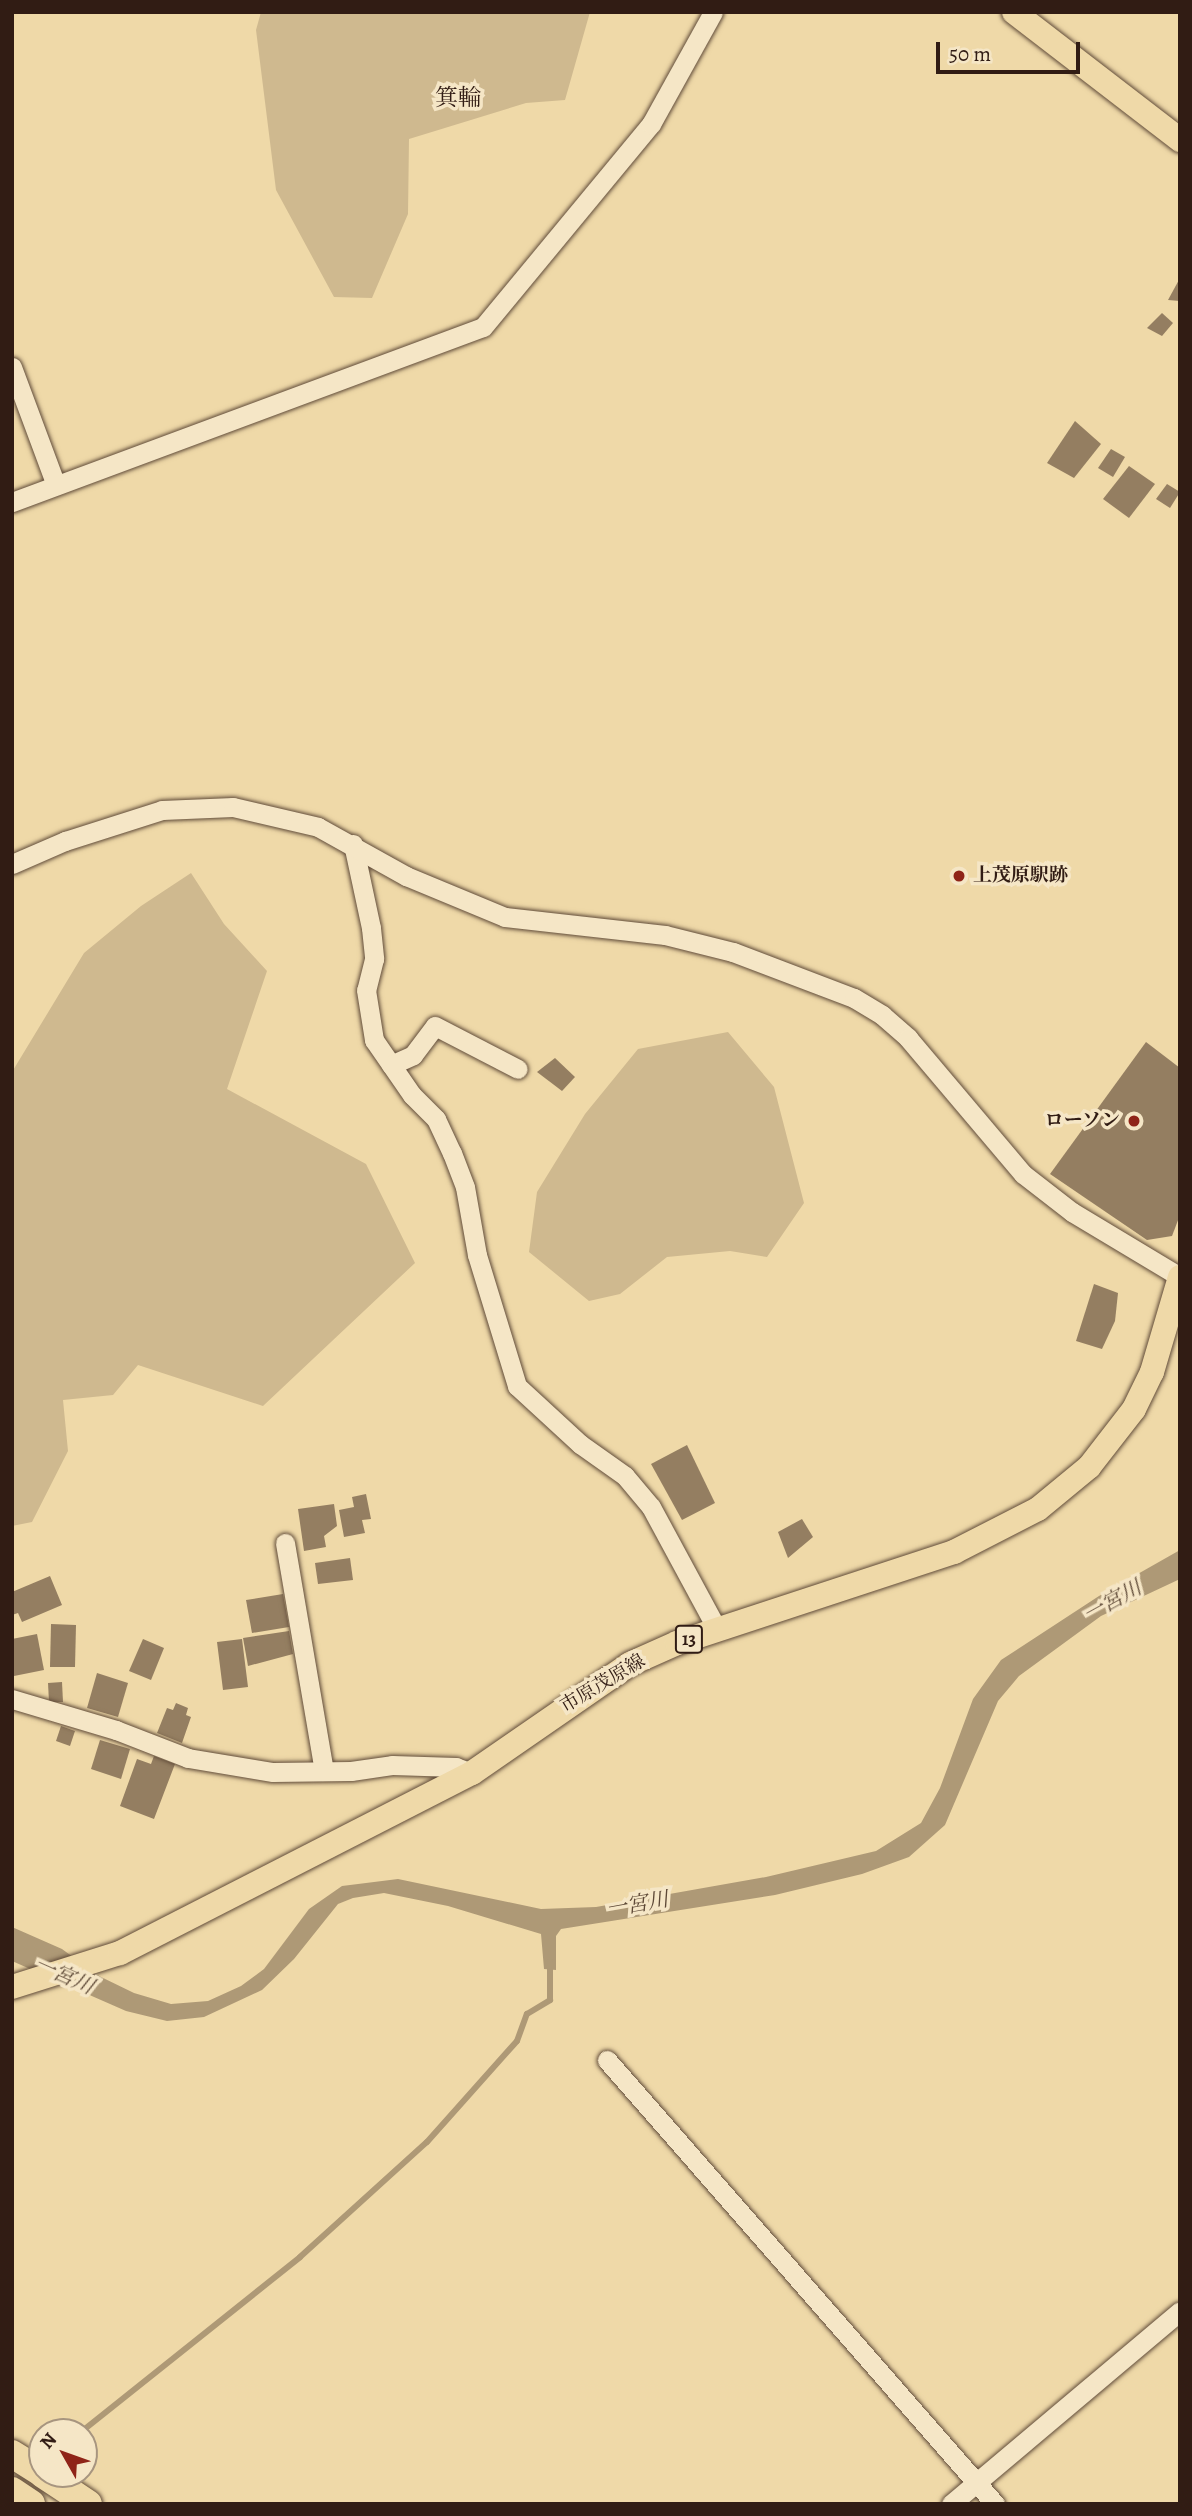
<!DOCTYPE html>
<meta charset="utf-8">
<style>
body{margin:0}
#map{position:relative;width:1192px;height:2516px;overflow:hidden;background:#efd9a8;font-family:Alegreya,"Noto Serif JP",serif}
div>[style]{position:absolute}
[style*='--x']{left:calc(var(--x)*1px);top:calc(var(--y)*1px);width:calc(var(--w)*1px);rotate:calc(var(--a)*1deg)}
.green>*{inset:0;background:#cfb98f}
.water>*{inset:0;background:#ae9976}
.stream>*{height:6px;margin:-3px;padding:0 3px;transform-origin:3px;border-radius:3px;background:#ae9976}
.building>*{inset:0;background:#947e61}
.roads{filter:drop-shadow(0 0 2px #604b39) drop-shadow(0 0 2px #604b39)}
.minor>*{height:19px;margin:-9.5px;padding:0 9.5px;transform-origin:9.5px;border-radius:9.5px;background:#f5e6c6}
.major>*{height:24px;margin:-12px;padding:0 12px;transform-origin:12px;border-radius:12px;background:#efd9a8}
.highway>*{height:28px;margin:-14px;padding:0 14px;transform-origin:14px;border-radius:14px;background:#efd9a8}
.dots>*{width:19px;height:19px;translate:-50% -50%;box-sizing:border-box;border:4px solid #f5e6c6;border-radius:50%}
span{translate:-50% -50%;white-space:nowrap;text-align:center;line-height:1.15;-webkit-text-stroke:7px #f5e6c6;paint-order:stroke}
.shield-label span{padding:2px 5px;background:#f5e6c6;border:2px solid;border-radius:5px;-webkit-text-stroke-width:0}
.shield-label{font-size:18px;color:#311c14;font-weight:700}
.poi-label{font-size:19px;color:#311c14;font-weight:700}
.left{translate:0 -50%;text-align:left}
.right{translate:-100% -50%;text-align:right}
.street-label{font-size:19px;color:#311c14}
.water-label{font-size:21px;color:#5d4836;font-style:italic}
.quarter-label{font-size:23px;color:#311c14}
.frame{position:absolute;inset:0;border:14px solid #311c14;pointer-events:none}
.north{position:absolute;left:28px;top:2418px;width:70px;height:70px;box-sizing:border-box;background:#f5e6c6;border:2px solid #a7957f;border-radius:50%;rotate:310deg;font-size:19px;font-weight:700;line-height:28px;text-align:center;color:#311c14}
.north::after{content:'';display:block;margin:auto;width:24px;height:32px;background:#8f2418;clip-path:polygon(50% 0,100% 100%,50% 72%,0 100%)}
.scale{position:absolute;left:936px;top:42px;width:144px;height:32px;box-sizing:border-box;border:4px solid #311c14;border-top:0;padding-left:9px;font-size:21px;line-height:24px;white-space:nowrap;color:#311c14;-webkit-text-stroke:5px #f5e6c6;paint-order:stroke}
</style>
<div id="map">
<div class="green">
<i style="clip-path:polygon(261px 12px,590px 12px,565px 100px,526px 103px,409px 139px,408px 214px,372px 298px,334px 297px,276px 190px,256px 30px)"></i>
<i style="clip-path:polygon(191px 873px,224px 924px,267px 971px,227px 1089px,366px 1164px,415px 1263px,263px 1406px,138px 1365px,113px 1395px,63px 1400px,68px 1451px,32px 1522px,12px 1526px,12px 1072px,84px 953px,141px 906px)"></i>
<i style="clip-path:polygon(728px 1032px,774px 1087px,804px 1203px,767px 1257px,730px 1251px,667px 1257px,620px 1294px,589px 1301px,529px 1252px,537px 1192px,585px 1114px,638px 1049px)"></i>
</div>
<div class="water">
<i style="clip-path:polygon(1180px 1550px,1180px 1579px,1101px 1616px,1019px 1676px,998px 1701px,945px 1825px,909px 1857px,862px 1874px,775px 1895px,561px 1929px,556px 1936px,556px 1970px,544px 1969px,541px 1934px,448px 1906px,384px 1893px,353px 1898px,338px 1904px,294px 1959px,262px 1990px,204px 2017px,167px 2021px,126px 2011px,12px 1961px,12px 1927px,62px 1949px,99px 1976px,134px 1993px,171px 2004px,208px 2001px,241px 1986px,264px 1969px,309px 1909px,342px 1886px,398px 1879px,541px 1909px,596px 1907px,766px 1877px,876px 1851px,921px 1823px,940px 1788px,973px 1699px,1001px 1660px,1099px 1596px)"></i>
</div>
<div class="stream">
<i style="--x:81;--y:2432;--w:280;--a:-38.6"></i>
<i style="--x:300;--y:2257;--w:171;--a:-42.2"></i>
<i style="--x:427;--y:2142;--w:135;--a:-48.3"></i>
<i style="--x:517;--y:2041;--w:29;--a:-70"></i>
<i style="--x:527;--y:2014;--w:27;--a:-31"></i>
<i style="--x:550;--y:2000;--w:38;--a:-90"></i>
</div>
<div class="building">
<i style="clip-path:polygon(1180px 278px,1180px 301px,1168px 300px)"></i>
<i style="clip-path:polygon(1162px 313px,1173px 323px,1162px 336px,1147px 328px)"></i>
<i style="clip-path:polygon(1075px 421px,1101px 444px,1074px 478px,1047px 463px)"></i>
<i style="clip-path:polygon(1111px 449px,1125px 457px,1113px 477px,1098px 468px)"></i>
<i style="clip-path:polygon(1129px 466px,1155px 484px,1129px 518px,1103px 499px)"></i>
<i style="clip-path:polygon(1167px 484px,1180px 492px,1170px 508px,1156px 499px)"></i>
<i style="clip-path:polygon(1146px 1042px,1180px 1068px,1180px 1215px,1172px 1236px,1147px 1240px,1050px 1174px)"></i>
<i style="clip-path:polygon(555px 1058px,575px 1077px,562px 1091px,537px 1072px)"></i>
<i style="clip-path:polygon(1094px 1284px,1118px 1293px,1115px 1321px,1102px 1349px,1076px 1341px)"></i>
<i style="clip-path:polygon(687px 1445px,715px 1503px,682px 1520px,651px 1464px)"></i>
<i style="clip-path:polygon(366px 1494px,371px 1519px,362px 1520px,365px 1533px,344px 1537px,339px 1510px,354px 1507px,352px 1497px)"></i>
<i style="clip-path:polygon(334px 1504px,337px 1526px,324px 1536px,326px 1547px,304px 1551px,298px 1509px)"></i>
<i style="clip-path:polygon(802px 1519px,813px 1537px,788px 1558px,778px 1532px)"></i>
<i style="clip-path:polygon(350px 1558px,353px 1580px,318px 1584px,315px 1563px)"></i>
<i style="clip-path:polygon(50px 1576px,62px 1605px,22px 1622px,18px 1613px,12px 1615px,12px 1592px)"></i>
<i style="clip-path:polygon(283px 1594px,289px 1627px,252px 1633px,246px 1600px)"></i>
<i style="clip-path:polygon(51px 1624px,76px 1625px,75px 1667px,50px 1667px)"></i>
<i style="clip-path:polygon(289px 1631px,293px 1654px,248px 1666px,243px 1638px)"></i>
<i style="clip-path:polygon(37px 1634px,44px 1670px,14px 1676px,12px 1639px)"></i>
<i style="clip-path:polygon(143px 1639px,164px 1648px,151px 1680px,129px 1671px)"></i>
<i style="clip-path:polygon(242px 1639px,248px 1687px,223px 1690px,217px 1642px)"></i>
<i style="clip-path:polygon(97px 1673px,128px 1683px,118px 1717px,87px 1708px)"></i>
<i style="clip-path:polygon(62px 1682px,63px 1702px,49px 1702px,48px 1683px)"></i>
<i style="clip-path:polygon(176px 1703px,188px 1708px,186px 1715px,191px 1717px,182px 1743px,157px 1733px,167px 1708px,173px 1710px)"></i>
<i style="clip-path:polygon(61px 1726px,75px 1731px,70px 1746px,56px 1741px)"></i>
<i style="clip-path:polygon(100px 1740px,130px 1749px,121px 1779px,91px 1769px)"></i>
<i style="clip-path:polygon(154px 1756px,175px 1764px,154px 1819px,120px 1806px,137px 1759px,151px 1764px)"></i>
</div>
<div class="roads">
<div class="minor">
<i style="--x:12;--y:367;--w:126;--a:69.6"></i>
<i style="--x:12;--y:502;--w:502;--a:-20.38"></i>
<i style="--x:483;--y:327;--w:264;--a:-50.4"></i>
<i style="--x:651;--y:124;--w:128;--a:-61"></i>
<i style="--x:353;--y:844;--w:86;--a:77.9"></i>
<i style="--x:371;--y:928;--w:31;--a:84"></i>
<i style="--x:374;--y:959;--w:32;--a:104"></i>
<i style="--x:366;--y:990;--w:51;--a:80.9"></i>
<i style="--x:374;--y:1040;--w:67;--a:55.4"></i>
<i style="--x:412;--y:1095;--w:34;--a:45"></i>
<i style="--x:436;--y:1119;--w:38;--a:65"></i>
<i style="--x:452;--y:1153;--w:36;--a:69"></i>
<i style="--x:465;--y:1187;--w:69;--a:80"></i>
<i style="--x:477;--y:1255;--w:137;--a:73"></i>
<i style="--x:517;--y:1386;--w:86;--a:42.6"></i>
<i style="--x:580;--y:1444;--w:55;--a:35.4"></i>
<i style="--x:625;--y:1476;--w:40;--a:50"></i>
<i style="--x:651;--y:1507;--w:139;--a:61.6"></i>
<i style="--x:12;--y:864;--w:58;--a:-23.5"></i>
<i style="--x:65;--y:841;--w:102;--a:-17.7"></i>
<i style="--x:162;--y:810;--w:71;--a:-2.4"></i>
<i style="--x:233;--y:807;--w:87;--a:13.2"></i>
<i style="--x:318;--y:827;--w:101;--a:29.1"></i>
<i style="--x:406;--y:876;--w:107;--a:22.5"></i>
<i style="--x:505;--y:917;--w:161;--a:6.4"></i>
<i style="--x:665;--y:935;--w:70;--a:14"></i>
<i style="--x:733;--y:952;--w:129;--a:20.8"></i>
<i style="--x:854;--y:998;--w:33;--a:31"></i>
<i style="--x:882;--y:1015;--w:35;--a:41"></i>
<i style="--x:908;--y:1038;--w:178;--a:49.8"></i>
<i style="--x:1023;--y:1174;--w:62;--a:37.8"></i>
<i style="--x:1072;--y:1212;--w:126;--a:31"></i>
<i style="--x:391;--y:1065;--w:24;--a:-24"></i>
<i style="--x:413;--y:1055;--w:36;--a:-53"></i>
<i style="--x:435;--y:1026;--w:93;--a:27.4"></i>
<i style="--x:285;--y:1543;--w:231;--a:80.3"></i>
<i style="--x:12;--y:1699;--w:109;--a:16.6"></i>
<i style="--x:116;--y:1730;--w:77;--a:21.3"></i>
<i style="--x:188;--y:1758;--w:86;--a:9.4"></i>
<i style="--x:273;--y:1772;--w:78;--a:-0.7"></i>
<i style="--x:351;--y:1771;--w:41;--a:-8.3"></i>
<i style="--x:392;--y:1765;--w:64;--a:1.8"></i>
<i style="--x:456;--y:1767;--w:17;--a:21"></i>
<i style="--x:607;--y:2060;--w:590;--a:48.85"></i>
<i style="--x:951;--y:2504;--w:299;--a:-40.1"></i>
</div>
<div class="major">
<i style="--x:1014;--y:12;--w:210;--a:37.6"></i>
<i style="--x:12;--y:1987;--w:113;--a:-17.5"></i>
<i style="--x:120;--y:1953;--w:395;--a:-27.1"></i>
<i style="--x:472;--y:1773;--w:192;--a:-34.6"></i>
<i style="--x:630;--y:1664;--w:51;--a:-24.1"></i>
<i style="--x:677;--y:1643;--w:292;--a:-18.2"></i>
<i style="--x:954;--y:1552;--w:94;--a:-27.1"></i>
<i style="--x:1038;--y:1509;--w:66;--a:-39.5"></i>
<i style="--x:1089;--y:1467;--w:73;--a:-52.2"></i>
<i style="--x:1134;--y:1409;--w:41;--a:-64.1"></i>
<i style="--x:1152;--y:1372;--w:99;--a:-73.6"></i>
</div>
<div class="highway">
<i style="--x:12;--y:2454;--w:36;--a:32"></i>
<i style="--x:43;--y:2474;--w:54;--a:33.7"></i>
<i style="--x:12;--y:2491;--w:23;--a:34"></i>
</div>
</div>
<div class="dots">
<i style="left:959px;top:876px;background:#8f2418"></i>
<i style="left:1134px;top:1121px;background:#8f2418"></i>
</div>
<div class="shield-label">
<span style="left:689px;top:1639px">13</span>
</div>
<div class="poi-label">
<span class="left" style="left:973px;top:876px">上茂原駅跡</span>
<span class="right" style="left:1120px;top:1121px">ローソン</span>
</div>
<div class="street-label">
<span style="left:603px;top:1684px;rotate:-31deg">市原茂原線</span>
</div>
<div class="water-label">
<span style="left:1112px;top:1601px;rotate:-29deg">一宮川</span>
<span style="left:637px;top:1904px;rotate:-10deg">一宮川</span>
<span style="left:64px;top:1975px;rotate:24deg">一宮川</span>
</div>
<div class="quarter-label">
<span style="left:458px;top:98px">箕輪</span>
</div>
<div class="frame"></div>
<div class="north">N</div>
<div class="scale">50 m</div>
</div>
